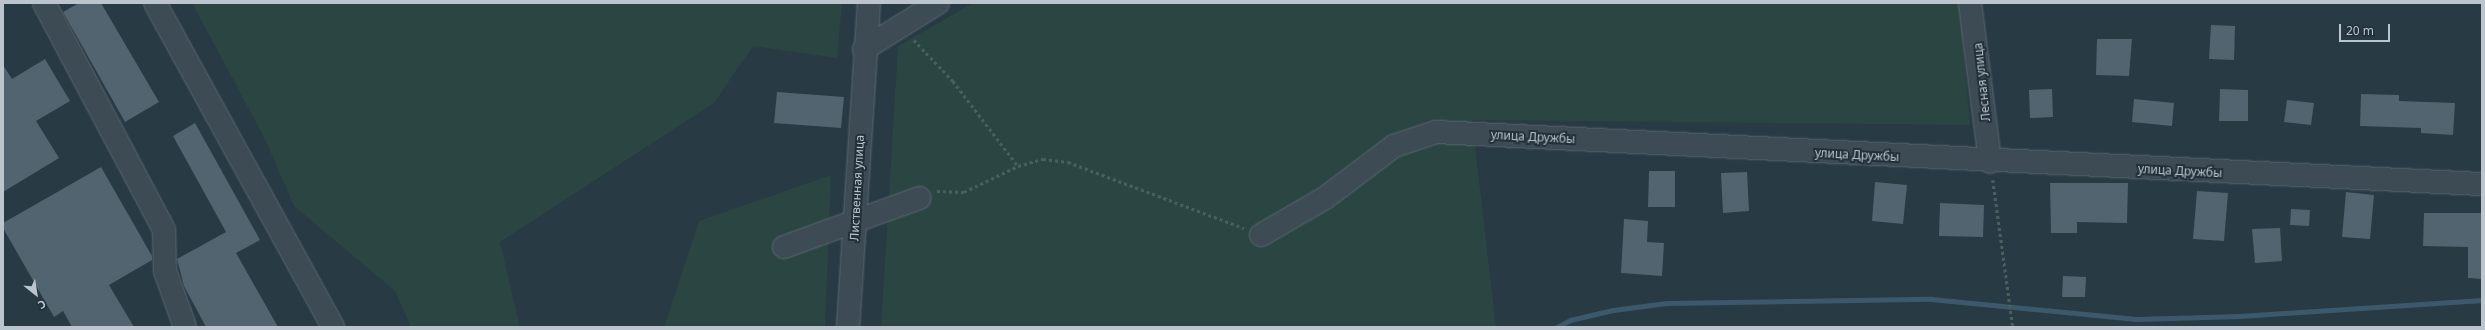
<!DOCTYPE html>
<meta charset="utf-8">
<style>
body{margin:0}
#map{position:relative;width:2485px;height:330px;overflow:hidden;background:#283a44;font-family:"Noto Sans",sans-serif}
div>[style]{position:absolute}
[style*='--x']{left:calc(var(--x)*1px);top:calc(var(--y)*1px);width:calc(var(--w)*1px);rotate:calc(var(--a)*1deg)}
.green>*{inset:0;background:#2a4542}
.stream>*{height:5px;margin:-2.5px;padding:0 2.5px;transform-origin:2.5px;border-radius:2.5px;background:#3c596b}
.building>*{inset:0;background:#51646f}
.path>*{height:2.5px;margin-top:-1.25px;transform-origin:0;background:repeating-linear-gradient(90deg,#49615e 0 3px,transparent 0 6px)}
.roads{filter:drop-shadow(0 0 1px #5b6871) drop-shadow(0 0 1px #5b6871)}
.minor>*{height:22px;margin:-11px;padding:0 11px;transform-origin:11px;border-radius:11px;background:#3d4b54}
span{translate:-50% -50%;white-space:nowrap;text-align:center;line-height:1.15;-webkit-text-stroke:4px #213039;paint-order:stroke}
.street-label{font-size:12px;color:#bac5cd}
.frame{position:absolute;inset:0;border:4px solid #bac5cd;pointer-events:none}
.north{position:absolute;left:16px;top:274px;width:40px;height:40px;-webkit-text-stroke:3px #213039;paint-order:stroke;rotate:150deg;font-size:11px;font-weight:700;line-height:16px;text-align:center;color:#bac5cd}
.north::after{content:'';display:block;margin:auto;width:14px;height:18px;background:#bac5cd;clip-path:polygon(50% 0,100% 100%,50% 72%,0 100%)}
.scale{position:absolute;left:2339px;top:24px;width:51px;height:18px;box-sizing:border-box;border:2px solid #bac5cd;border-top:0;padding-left:5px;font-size:12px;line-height:14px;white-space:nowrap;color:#bac5cd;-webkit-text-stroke:3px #213039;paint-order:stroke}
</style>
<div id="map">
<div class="green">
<i style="clip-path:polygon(192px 3px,842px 3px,837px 58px,753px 46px,714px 103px,500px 242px,520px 327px,411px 327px,395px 291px,294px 206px,265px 139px)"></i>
<i style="clip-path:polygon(973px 3px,1960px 3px,1970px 125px,1472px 120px,1496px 327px,881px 327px,898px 46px)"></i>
<i style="clip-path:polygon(831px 175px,825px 327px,664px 327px,699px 221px)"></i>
</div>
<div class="stream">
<i style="--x:1557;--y:327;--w:15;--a:-28"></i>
<i style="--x:1570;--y:320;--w:44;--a:-13.1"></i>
<i style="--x:1613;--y:310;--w:54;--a:-7.4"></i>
<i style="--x:1667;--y:303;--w:264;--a:-0.9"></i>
<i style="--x:1931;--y:299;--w:206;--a:5.6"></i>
<i style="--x:2136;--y:319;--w:104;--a:-1.7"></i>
<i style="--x:2240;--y:316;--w:243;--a:-3.8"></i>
</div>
<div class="building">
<i style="clip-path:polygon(79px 3px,101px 3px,159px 102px,125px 122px,63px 12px)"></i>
<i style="clip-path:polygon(2211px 25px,2235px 26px,2234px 60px,2209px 59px)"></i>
<i style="clip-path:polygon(2097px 39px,2132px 39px,2129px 76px,2096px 75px)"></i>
<i style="clip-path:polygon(45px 59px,70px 101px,36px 121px,59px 158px,3px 192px,3px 65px,12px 79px)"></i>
<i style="clip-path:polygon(2052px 89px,2053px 117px,2030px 118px,2029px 90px)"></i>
<i style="clip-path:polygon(2220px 89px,2248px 90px,2248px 121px,2219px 121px)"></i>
<i style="clip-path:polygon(777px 92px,844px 97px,841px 128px,774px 123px)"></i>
<i style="clip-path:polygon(2361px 94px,2399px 95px,2399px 101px,2455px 103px,2453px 135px,2421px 133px,2421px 128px,2360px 126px)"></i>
<i style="clip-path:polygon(2134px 99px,2174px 103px,2172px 126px,2132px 122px)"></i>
<i style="clip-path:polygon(2287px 100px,2314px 103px,2311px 125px,2284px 122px)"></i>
<i style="clip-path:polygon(195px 123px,260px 240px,236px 253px,278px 327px,206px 327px,184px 286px,177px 259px,226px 232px,173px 136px)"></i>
<i style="clip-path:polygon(101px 167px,152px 256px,152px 260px,109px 285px,134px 327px,72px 327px,63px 311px,54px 317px,3px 228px,3px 223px)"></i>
<i style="clip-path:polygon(1649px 171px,1675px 171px,1675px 207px,1648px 207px)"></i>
<i style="clip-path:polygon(1747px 172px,1749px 211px,1723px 213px,1721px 173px)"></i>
<i style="clip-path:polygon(1875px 182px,1907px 185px,1903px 224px,1872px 221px)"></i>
<i style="clip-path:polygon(2050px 183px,2128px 183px,2127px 223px,2077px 222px,2077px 233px,2051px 233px)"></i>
<i style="clip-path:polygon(2197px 191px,2228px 193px,2224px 241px,2193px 239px)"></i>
<i style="clip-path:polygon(2346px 192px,2374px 195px,2370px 239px,2342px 237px)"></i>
<i style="clip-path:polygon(1940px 203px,1984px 205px,1983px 237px,1939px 236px)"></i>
<i style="clip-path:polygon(2291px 209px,2310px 210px,2309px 226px,2290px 225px)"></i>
<i style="clip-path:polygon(2424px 213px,2482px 213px,2482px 279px,2468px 278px,2468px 247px,2423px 246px)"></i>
<i style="clip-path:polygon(1624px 219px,1648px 221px,1647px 242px,1664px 243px,1662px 276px,1621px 273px)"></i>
<i style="clip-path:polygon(2280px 228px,2282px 261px,2255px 263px,2252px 229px)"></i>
<i style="clip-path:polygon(2063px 276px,2086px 277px,2085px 297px,2062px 297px)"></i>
</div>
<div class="path">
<i style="--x:914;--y:40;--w:57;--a:46.4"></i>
<i style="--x:953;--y:81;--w:107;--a:52.6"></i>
<i style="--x:1993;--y:180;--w:148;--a:82.3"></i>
<i style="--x:937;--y:191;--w:27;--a:2"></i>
<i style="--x:964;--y:192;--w:60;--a:-25.7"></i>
<i style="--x:1018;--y:166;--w:26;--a:-16"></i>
<i style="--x:1043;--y:159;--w:25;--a:7"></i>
<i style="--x:1068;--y:162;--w:188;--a:20.6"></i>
</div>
<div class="roads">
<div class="minor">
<i style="--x:44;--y:3;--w:257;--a:62.1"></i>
<i style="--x:164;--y:230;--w:41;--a:88.6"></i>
<i style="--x:165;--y:271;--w:59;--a:70.3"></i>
<i style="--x:155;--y:3;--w:370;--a:61.2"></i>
<i style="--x:1970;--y:3;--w:160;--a:82.8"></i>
<i style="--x:864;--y:49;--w:87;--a:-31.9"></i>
<i style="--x:1261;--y:235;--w:74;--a:-30"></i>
<i style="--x:1325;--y:198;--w:86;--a:-37"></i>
<i style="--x:1394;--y:146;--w:44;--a:-18.4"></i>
<i style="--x:1436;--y:132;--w:1047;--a:2.85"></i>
<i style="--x:784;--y:247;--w:144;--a:-19.9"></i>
<i style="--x:848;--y:327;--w:325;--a:-86.3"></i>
</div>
</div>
<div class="street-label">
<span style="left:1982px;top:82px;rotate:-96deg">Лесная улица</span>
<span style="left:1533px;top:137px;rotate:3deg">улица Дружбы</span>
<span style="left:1857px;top:155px;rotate:3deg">улица Дружбы</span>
<span style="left:2180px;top:171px;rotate:3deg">улица Дружбы</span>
<span style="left:857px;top:188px;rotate:-87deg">Лиственная улица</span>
</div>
<div class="frame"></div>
<div class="north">С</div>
<div class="scale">20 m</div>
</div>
